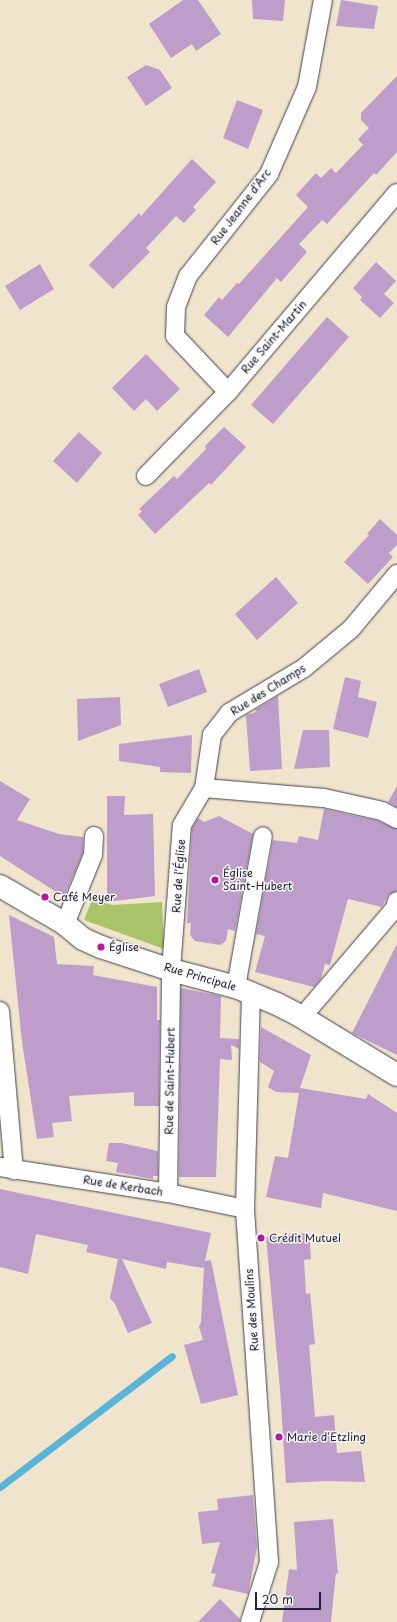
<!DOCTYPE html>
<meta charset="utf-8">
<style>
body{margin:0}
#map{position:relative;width:397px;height:1622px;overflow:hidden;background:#f1e4cc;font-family:"Playpen Sans",sans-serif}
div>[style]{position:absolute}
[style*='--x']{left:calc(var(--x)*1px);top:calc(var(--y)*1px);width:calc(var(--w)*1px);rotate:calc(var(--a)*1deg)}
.green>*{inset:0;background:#a9c369}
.stream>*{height:7px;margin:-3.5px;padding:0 3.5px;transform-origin:3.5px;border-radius:3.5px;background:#59b5d7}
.building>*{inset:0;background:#bd9dca}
.roads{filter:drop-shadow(0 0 1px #413f51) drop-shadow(0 0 1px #413f51)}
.minor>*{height:18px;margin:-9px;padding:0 9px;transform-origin:9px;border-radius:9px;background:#fff}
.tertiary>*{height:22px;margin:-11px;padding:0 11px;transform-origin:11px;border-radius:11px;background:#fff}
.dots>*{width:11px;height:11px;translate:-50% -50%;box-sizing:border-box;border:2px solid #f6f6f2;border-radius:50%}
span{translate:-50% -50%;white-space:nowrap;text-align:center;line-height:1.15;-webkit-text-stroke:3px #f6f6f2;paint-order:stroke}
.street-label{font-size:11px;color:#22223b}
.poi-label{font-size:11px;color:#22223b}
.left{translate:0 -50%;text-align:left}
.scale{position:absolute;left:255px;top:1592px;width:66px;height:18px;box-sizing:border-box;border:2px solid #22223b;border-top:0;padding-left:5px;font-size:12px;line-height:14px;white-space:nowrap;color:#22223b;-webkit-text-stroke:3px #f6f6f2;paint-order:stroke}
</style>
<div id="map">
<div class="green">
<i style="clip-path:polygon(92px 900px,113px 905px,162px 902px,164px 949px,84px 920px)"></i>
</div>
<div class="stream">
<i style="--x:0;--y:1487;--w:216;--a:-37.3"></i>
</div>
<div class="building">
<i style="clip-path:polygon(183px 0,198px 0,221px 34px,196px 51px,192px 44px,171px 58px,149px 24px)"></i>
<i style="clip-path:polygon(252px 0,285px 0,283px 21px,253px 19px)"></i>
<i style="clip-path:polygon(341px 0,378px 6px,374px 29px,336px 26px)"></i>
<i style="clip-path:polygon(146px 65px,160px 70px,172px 88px,146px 106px,127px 77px)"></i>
<i style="clip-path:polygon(397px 76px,397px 152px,376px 175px,374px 173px,327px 224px,322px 220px,299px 244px,307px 252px,281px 282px,277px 278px,228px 337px,204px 315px,219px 297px,222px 300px,237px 283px,239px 284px,308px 207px,296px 195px,316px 173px,321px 178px,331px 168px,336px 173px,363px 145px,358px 139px,369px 128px,361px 120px,361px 113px)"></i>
<i style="clip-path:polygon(237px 100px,263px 110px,248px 149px,223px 138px)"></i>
<i style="clip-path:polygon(192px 159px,216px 182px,193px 207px,196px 210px,184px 223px,176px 216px,146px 248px,150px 252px,113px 289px,89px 265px,139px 213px,141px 216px)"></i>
<i style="clip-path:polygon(376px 262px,396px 281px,384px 294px,394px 303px,380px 318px,360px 300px,362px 297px,353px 288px)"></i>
<i style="clip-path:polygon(40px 264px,54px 289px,20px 310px,5px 286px)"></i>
<i style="clip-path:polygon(327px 317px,349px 337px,273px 424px,251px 405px)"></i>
<i style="clip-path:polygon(146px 354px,180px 389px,157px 411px,146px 399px,134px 411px,112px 388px)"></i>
<i style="clip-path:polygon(224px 427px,246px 447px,211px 485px,209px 483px,155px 534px,138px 515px,142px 511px,139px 509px,174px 476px,177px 479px,206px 449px,205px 446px)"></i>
<i style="clip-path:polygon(79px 432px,102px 453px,77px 483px,53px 461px)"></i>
<i style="clip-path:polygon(380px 519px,397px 535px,397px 545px,389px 553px,393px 557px,368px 584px,344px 562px,369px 535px,367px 534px)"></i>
<i style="clip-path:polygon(276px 577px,298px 603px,257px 640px,235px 614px)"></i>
<i style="clip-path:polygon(199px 669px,207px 692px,168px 707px,159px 684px)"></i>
<i style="clip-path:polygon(345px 677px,361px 681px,358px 697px,377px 702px,368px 738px,333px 729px)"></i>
<i style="clip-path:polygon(278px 696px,282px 769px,250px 771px,246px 715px,256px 712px,255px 710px)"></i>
<i style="clip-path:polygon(120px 697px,121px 725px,78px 741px,77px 699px)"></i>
<i style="clip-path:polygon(303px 730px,329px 730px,330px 767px,294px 769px)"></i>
<i style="clip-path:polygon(192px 735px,191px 773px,160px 772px,160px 767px,119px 761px,119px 744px)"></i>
<i style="clip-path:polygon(0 781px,30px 799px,17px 820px,59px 834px,83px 837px,83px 853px,64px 897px,0 856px)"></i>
<i style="clip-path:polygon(397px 786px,397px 807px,388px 802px)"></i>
<i style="clip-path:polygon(107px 796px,125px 796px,124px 815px,153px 814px,155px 896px,107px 902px)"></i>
<i style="clip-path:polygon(324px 809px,378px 821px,397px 829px,397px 891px,389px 894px,382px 907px,348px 899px,330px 965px,325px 964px,321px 979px,314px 987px,255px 972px,265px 936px,256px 934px,273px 840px,297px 843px,299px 836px,318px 840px)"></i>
<i style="clip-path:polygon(219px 816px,253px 834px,235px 931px,228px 929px,226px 941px,220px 945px,195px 941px,190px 935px,191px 923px,187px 923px,192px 828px,198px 818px,204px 822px)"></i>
<i style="clip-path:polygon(9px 915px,54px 937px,57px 964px,94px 966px,93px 975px,157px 987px,157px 1020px,160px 1020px,159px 1106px,134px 1106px,134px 1092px,69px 1096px,72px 1121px,52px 1123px,54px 1137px,37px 1139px,22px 1042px)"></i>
<i style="clip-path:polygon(397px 944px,397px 1055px,352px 1033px)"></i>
<i style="clip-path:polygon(181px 988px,221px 996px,220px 1038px,239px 1039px,239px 1049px,231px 1045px,232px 1060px,220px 1059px,216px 1177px,179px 1177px)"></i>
<i style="clip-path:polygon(261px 1027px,311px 1055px,300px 1088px,366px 1099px,368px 1094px,397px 1113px,397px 1211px,323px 1193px,321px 1208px,266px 1197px,275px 1156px,288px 1158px,299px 1093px,276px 1092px,268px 1087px,274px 1071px,260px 1062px)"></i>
<i style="clip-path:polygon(109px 1143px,122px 1143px,158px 1151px,158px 1176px,153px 1176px,153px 1179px,116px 1172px,118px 1163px,106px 1161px)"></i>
<i style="clip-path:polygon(0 1189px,211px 1233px,205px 1261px,211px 1260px,238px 1395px,201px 1404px,184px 1345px,203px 1340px,199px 1327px,201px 1322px,204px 1266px,203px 1268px,167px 1262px,166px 1269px,122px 1259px,152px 1323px,128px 1333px,115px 1304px,110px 1298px,118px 1259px,86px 1252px,88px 1245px,36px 1234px,28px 1274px,0 1267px)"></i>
<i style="clip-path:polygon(309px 1233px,311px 1259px,304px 1260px,306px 1294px,310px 1293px,315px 1344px,309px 1345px,315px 1417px,334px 1415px,337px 1453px,361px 1451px,365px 1482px,325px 1481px,286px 1483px,280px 1389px,266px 1237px)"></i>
<i style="clip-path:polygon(253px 1495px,257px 1547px,248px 1594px,212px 1586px,216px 1574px,211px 1573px,220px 1542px,202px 1544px,198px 1512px,218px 1510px,217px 1499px)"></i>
<i style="clip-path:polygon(333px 1519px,338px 1574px,336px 1573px,331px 1622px,282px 1622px,289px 1569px,297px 1570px,294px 1522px)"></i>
<i style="clip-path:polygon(220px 1599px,240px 1619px,240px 1622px,198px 1622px)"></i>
</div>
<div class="roads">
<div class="minor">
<i style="--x:228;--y:392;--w:77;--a:-133.4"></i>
<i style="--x:175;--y:336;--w:29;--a:-88"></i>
<i style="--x:176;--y:307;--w:33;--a:-69"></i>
<i style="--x:188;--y:276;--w:130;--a:-51.5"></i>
<i style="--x:269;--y:174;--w:95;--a:-66.4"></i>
<i style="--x:307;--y:87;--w:88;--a:-79.6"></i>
<i style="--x:146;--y:476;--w:117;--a:-45.7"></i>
<i style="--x:228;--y:392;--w:261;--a:-49.7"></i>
<i style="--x:204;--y:788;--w:120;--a:4.8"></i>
<i style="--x:324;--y:798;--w:59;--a:12.6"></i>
<i style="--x:382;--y:811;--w:17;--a:28"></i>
<i style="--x:65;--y:924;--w:74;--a:-67.9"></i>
<i style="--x:93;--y:855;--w:19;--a:-87"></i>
<i style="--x:236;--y:987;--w:153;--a:-79.9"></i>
<i style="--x:0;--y:1011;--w:160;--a:85"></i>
<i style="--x:302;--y:1017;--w:143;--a:-49.5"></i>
<i style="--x:395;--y:908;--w:7;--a:-74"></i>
<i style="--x:0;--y:1167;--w:170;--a:8.8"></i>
<i style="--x:168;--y:1193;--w:79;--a:11.7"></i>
<i style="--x:168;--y:1193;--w:223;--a:-89.2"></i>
<i style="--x:171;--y:970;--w:145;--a:-85.7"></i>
<i style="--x:182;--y:825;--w:43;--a:-59.3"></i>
<i style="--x:204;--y:788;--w:54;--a:-81.4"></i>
<i style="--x:212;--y:735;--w:28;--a:-52"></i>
<i style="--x:229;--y:713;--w:87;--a:-31"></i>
<i style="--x:304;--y:668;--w:61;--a:-39.7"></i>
<i style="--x:351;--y:629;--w:72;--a:-50.1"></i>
<i style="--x:250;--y:1622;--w:63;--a:-72.4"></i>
<i style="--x:269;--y:1562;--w:354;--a:-93.9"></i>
<i style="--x:245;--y:1209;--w:215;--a:-88.4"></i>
</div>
<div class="tertiary">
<i style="--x:0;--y:886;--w:75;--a:30.3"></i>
<i style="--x:65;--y:924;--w:23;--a:40"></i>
<i style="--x:83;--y:939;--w:20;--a:24"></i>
<i style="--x:101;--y:947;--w:74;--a:18.2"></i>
<i style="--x:171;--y:970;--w:67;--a:14.7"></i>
<i style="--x:236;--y:987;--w:44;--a:22.5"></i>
<i style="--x:277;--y:1004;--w:28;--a:27"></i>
<i style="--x:302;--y:1017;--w:111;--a:31.4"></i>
</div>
</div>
<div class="dots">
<i style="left:215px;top:880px;background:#b5179e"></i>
<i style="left:45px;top:897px;background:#b5179e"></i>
<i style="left:101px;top:947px;background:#b5179e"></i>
<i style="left:261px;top:1238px;background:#b5179e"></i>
<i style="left:279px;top:1437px;background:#b5179e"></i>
</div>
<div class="street-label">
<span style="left:241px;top:207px;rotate:-53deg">Rue Jeanne d'Arc</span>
<span style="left:274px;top:337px;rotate:-49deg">Rue Saint-Martin</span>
<span style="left:268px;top:690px;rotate:-32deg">Rue des Champs</span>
<span style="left:179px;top:876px;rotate:-86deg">Rue de l'Église</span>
<span style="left:200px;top:977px;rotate:16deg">Rue Principale</span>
<span style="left:170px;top:1081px;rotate:-89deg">Rue de Saint-Hubert</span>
<span style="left:123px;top:1186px;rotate:9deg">Rue de Kerbach</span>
<span style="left:252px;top:1310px;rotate:-94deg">Rue des Moulins</span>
</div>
<div class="poi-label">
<span class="left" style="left:223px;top:880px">Église<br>Saint-Hubert</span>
<span class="left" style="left:53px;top:897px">Café Meyer</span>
<span class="left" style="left:109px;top:947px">Église</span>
<span class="left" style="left:269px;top:1238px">Crédit Mutuel</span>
<span class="left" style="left:287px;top:1437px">Marie d'Etzling</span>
</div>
<div class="scale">20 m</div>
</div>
